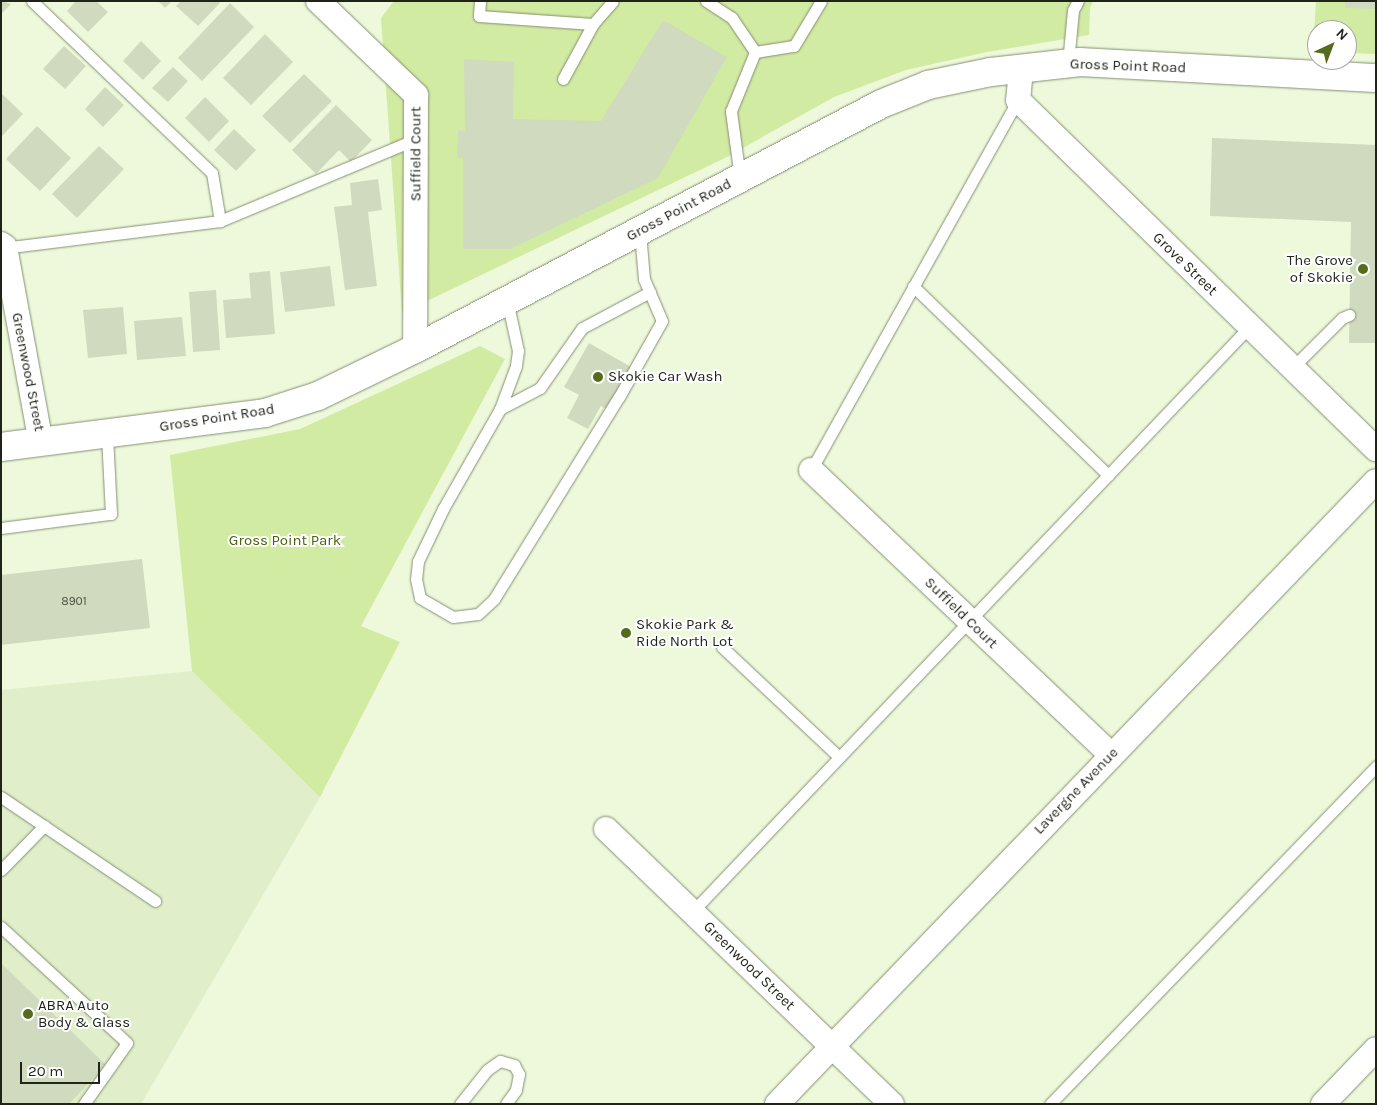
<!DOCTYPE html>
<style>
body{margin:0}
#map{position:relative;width:1377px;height:1105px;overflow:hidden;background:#eef9db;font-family:Karla,sans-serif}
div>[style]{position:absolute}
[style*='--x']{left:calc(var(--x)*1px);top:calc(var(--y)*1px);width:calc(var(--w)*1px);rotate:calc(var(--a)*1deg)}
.built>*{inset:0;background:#e0eec9}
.green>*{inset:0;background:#d2eba2}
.building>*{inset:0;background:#d0dabe}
.roads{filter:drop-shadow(0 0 1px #858e74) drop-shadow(0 0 1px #858e74)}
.lane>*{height:11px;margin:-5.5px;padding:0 5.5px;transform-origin:5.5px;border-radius:5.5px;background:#fff}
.street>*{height:24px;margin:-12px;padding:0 12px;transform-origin:12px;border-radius:12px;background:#fff}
.secondary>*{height:28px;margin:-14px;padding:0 14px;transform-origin:14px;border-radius:14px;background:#fff}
.dots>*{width:14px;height:14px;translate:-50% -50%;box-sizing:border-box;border:2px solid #fff;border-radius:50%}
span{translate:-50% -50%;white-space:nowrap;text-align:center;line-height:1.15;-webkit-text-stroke:4px #fff;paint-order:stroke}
.number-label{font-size:12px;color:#4b5142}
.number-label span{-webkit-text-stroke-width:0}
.street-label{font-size:15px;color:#1f2318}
.poi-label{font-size:15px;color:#1f2318}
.right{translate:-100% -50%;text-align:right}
.left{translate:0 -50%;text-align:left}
.park-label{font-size:15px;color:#4c610b}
.frame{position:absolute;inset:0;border:2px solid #1f2318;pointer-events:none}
.north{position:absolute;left:1307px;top:20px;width:50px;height:50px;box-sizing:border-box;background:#fff;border:1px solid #a5a7a3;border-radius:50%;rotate:43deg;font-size:14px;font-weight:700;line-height:20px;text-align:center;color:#1f2318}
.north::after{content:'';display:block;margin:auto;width:18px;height:22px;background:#566c1c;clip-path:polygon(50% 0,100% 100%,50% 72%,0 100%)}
.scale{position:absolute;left:20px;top:1062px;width:80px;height:22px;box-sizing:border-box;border:2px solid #1f2318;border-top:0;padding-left:6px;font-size:15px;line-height:18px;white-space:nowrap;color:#1f2318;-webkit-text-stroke:4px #fff;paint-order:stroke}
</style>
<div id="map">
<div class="built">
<i style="clip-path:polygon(192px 671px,323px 792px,141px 1104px,1px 1104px,1px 690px)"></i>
</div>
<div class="green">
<i style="clip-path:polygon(394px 1px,1093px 1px,1090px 8px,1089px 35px,987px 52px,906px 70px,834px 97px,727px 157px,402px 313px,381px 18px)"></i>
<i style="clip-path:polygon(1316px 1px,1376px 1px,1376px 54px,1347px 53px,1347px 30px,1317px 30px,1317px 52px,1313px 51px)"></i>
<i style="clip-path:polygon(480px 346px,505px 359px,361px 626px,400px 642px,320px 797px,192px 671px,170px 455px,300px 429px)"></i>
</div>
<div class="building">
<i style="clip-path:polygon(1px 1px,11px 4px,1px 14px)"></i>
<i style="clip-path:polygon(76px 1px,96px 1px,108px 12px,88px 32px,67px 11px)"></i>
<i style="clip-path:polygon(158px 1px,172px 1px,165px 8px)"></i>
<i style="clip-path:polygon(181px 1px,218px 1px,220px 3px,198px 26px,176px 6px)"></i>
<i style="clip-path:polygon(1345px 1px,1376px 1px,1376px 9px,1345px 8px)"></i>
<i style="clip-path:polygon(230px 3px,254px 27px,202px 81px,178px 58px)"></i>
<i style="clip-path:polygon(663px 20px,727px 57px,658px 178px,510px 249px,463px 249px,463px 158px,457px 158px,458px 130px,465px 131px,464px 59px,514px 62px,513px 119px,601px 121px)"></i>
<i style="clip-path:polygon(265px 34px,293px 62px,251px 105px,223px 78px)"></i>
<i style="clip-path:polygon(141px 41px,161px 61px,143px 80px,123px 61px)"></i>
<i style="clip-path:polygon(64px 46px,86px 66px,65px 89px,43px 69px)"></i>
<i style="clip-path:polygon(173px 67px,188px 81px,168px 102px,152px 88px)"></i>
<i style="clip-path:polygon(304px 74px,332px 101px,290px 143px,262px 116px)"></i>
<i style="clip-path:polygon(105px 87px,124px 105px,103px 127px,85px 109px)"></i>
<i style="clip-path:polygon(1px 93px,23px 114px,1px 137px)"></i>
<i style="clip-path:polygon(205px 97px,229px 121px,209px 142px,185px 118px)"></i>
<i style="clip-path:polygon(336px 105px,372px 140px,351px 162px,339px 150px,316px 174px,292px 150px)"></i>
<i style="clip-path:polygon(37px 126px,71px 158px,40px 191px,6px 159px)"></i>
<i style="clip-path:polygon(234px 129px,256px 150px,236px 171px,214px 150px)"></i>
<i style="clip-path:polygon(1212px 138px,1376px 145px,1376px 343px,1349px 343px,1351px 222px,1210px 216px)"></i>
<i style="clip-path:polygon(99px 146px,124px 169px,77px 218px,52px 194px)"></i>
<i style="clip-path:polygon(378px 179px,382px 210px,368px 212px,377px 286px,345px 290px,334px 207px,352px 205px,350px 183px)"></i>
<i style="clip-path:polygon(330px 266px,335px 306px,285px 312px,280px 272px)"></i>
<i style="clip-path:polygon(270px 271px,275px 334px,226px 338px,223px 300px,251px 298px,249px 273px)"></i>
<i style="clip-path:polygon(216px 290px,220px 350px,193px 352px,189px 292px)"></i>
<i style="clip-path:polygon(123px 307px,127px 354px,88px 358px,83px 310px)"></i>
<i style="clip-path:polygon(182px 317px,186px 356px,137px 360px,134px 321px)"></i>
<i style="clip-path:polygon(589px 343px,631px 367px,607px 410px,601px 406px,588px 429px,567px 418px,579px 395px,564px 387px)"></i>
<i style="clip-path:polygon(142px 559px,150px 628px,1px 645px,1px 575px)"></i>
<i style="clip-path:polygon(1px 963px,106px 1065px,69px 1104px,1px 1104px)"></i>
</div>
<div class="roads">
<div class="lane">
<i style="--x:32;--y:1;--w:249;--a:43.7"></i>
<i style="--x:212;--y:173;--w:49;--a:80.5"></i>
<i style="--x:480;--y:1;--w:15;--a:94"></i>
<i style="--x:479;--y:16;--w:114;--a:4"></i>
<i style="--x:593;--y:24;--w:30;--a:-49"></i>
<i style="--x:706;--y:1;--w:31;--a:33"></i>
<i style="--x:732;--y:18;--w:41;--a:55.9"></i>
<i style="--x:1068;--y:63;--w:53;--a:-84.6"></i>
<i style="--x:1073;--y:10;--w:10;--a:-61"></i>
<i style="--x:563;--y:79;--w:63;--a:-61.4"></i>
<i style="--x:740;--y:178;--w:68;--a:-97.7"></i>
<i style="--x:731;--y:111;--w:64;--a:-67.9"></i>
<i style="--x:755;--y:52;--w:39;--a:-9"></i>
<i style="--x:794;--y:46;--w:52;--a:-59"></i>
<i style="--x:3;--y:248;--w:219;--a:-7.1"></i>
<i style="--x:220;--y:221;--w:212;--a:-22.7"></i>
<i style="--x:913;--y:286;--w:272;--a:44.1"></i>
<i style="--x:507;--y:300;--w:52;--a:77.8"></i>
<i style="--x:518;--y:351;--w:15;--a:98"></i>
<i style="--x:516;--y:366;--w:46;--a:110.4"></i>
<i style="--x:500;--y:409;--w:115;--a:119.7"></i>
<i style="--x:443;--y:509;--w:58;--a:115.7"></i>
<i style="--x:418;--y:561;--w:18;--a:96"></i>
<i style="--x:416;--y:579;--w:19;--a:78"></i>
<i style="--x:420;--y:598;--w:38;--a:30"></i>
<i style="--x:453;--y:617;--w:25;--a:-7"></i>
<i style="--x:478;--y:614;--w:22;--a:-43"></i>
<i style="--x:494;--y:599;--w:238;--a:-58.3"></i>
<i style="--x:619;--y:397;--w:87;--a:-60.5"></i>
<i style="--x:662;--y:321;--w:46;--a:-113.2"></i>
<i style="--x:644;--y:279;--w:47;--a:-94.9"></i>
<i style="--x:1292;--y:368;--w:71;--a:-45"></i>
<i style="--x:1342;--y:318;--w:8;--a:-23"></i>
<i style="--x:500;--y:409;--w:45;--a:-27.7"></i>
<i style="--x:540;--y:388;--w:73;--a:-55"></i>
<i style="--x:582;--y:328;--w:77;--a:-27.9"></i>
<i style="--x:811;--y:470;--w:424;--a:-60.8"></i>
<i style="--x:1;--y:528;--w:111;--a:-7.3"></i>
<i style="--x:111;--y:514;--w:80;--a:-92.9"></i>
<i style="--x:722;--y:647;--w:161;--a:43.2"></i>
<i style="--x:1;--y:797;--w:186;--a:34"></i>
<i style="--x:1;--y:870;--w:62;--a:-45.7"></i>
<i style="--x:692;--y:912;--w:808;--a:-46.4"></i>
<i style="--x:1;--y:927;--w:171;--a:42.6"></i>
<i style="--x:127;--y:1043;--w:75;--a:125.2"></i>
<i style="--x:460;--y:1104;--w:43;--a:-51.5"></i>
<i style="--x:487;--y:1070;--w:16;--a:-35"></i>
<i style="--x:500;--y:1061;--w:15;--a:16"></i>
<i style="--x:514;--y:1065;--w:10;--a:61"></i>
<i style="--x:519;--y:1074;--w:16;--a:101"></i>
<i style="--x:516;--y:1090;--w:17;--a:126"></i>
<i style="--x:1050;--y:1104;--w:470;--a:-46"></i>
</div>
<div class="street">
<i style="--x:318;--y:1;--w:136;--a:43.8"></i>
<i style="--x:416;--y:95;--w:254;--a:90.2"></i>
<i style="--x:1021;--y:68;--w:32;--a:95"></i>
<i style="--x:1018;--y:100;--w:500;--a:44.3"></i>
<i style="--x:1;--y:244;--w:5;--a:37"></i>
<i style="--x:5;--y:247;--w:199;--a:79.6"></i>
<i style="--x:811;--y:470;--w:414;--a:43.5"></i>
<i style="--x:606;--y:829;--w:397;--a:43.9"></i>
<i style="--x:777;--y:1104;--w:864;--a:-46.13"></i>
<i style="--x:1323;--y:1104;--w:76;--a:-46.1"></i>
</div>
<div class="secondary">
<i style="--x:1;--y:447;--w:266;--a:-7.3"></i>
<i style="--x:265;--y:413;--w:56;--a:-17.8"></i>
<i style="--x:318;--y:396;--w:108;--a:-25.9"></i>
<i style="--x:415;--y:349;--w:526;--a:-27.73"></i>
<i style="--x:881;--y:104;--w:51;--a:-22"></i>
<i style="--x:928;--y:85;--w:64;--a:-11.7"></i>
<i style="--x:991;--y:72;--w:90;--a:-6.4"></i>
<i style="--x:1080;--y:62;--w:296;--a:3.1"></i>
</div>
</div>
<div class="dots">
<i style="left:1363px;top:269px;background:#566c1c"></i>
<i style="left:598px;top:377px;background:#566c1c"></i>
<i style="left:626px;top:633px;background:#566c1c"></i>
<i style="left:28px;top:1014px;background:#566c1c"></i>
</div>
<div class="number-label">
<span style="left:74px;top:602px">8901</span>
</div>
<div class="street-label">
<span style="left:1128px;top:66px;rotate:2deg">Gross Point Road</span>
<span style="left:416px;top:154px;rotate:-90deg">Suffield Court</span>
<span style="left:679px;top:210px;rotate:-28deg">Gross Point Road</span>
<span style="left:1185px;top:264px;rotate:44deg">Grove Street</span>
<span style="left:28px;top:372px;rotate:79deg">Greenwood Street</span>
<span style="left:217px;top:418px;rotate:-9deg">Gross Point Road</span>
<span style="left:961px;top:613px;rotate:44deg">Suffield Court</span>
<span style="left:1076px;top:791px;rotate:-46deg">Lavergne Avenue</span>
<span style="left:749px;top:966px;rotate:44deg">Greenwood Street</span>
</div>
<div class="poi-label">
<span class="right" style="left:1353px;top:269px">The Grove<br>of Skokie</span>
<span class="left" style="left:608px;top:377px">Skokie Car Wash</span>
<span class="left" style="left:636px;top:633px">Skokie Park &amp;<br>Ride North Lot</span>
<span class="left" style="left:38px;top:1014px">ABRA Auto<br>Body &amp; Glass</span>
</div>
<div class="park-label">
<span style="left:285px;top:541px">Gross Point Park</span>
</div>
<div class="frame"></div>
<div class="north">N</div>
<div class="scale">20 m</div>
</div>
